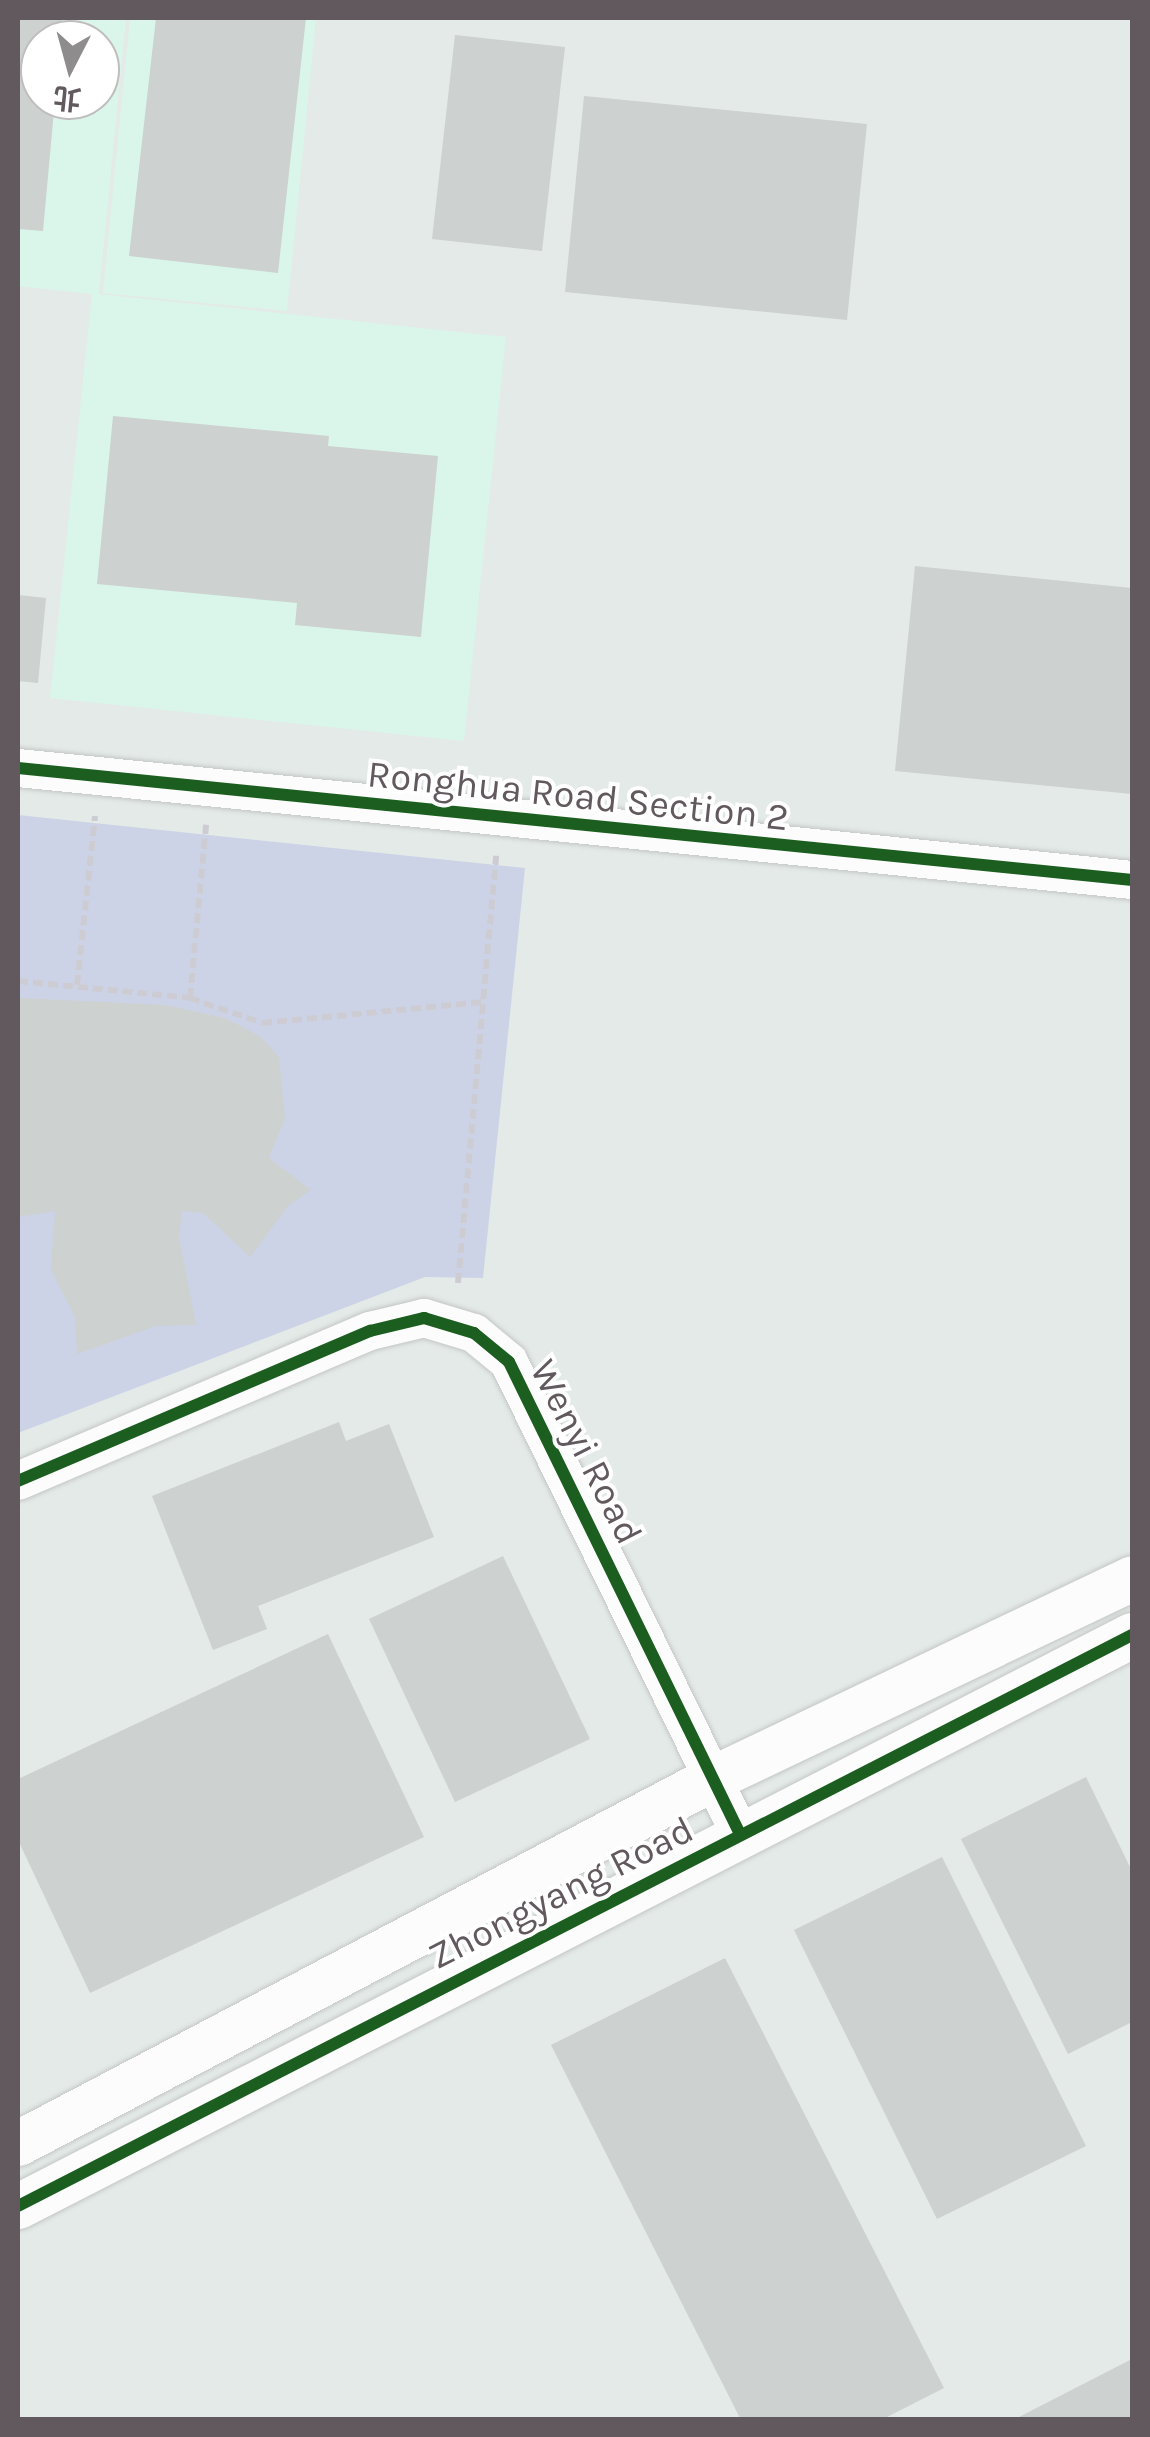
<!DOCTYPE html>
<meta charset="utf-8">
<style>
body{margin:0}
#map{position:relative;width:1150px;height:2437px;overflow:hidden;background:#e3eae7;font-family:Karla,"Noto Sans TC",sans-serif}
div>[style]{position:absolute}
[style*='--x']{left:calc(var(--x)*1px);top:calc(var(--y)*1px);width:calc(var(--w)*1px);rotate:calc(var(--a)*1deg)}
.commercial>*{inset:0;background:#daf6eb}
.green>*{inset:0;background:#cdd3e6}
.building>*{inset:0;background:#cdd1cf}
.path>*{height:6px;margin-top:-3px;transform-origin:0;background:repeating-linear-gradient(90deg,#cdccd3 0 10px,transparent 0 15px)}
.roads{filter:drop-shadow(0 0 2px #c4c6c5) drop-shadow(0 0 2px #c4c6c5)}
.minor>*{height:38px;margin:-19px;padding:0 19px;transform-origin:19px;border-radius:19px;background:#fbfcfb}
.tertiary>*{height:45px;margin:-22.5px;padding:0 22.5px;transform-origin:22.5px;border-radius:22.5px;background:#fbfcfb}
.cycleway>*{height:12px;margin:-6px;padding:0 6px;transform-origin:6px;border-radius:6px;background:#1b5e20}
span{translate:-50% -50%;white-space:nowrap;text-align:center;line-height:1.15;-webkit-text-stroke:8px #fff;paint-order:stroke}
.street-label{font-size:38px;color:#62595e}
.frame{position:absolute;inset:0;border:20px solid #62595e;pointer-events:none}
.north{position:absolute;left:20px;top:20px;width:100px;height:100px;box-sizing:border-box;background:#fff;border:2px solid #c0bdbf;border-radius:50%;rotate:186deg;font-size:28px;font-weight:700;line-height:40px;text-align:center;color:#62595e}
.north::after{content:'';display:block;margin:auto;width:35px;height:45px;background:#8f8c8e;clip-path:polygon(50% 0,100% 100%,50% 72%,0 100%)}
</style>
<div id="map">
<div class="commercial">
<i style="clip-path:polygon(evenodd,18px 18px,126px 18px,99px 294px,506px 337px,464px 741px,50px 698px,92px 294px,18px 286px,18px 18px,40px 40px,100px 40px,100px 100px,40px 100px,40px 40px)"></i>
<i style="clip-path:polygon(130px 18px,316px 18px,287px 311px,103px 293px)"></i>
</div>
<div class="green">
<i style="clip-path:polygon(18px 815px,525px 868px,483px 1278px,425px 1277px,18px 1433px)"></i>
</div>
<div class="building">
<i style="clip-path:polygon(18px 18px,62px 18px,60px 40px,40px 40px,40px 100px,55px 100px,43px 231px,18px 229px)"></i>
<i style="clip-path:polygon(156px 18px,306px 18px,278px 273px,129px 256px)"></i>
<i style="clip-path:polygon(455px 35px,565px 47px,542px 251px,432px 239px)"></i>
<i style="clip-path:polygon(584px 96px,867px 124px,847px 320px,565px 292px)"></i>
<i style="clip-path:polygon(113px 416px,329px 436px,328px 446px,438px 456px,421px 637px,295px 625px,297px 603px,97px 584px)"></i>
<i style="clip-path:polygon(915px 566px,1132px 588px,1132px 794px,895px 771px)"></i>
<i style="clip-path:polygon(18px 595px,46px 598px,38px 683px,18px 681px)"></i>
<i style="clip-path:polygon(18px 998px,165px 1005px,225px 1018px,261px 1037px,279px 1057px,285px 1118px,269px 1158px,311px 1190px,288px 1206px,250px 1257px,203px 1213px,182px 1211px,179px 1237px,196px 1325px,156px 1326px,77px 1354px,75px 1317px,51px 1270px,55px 1211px,18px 1217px)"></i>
<i style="clip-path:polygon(339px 1422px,346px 1441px,389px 1424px,434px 1537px,258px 1606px,267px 1629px,213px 1650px,152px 1496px)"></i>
<i style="clip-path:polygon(503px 1556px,590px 1739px,455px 1802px,369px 1619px)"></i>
<i style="clip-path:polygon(328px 1634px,424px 1837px,90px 1993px,18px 1840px,18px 1779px)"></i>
<i style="clip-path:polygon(1086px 1777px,1132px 1871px,1132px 2022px,1068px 2054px,961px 1839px)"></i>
<i style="clip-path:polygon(942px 1857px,1086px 2146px,937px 2219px,794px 1930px)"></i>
<i style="clip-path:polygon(725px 1958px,944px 2388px,881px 2420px,741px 2420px,551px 2045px)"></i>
<i style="clip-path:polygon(1132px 2359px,1132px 2420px,1013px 2420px)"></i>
</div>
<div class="path">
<i style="--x:18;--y:981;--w:173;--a:5.6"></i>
<i style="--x:190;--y:998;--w:76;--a:19.1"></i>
<i style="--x:262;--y:1023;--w:222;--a:-5.4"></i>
<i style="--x:77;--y:985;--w:170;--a:-83.9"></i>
<i style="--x:190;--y:998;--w:174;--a:-84.7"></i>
<i style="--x:458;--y:1283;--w:429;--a:-84.9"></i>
</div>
<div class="roads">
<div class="minor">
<i style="--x:18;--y:768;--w:1120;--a:5.74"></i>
<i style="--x:18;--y:1481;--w:383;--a:-23.1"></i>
<i style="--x:370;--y:1331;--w:56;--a:-13.5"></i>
<i style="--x:424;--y:1318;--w:52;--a:16.7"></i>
<i style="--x:474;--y:1333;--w:45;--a:39.6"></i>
<i style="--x:509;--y:1362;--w:525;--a:63.92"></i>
</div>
<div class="tertiary">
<i style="--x:18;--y:2143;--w:785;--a:-27.71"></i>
<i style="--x:713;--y:1778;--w:464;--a:-25.5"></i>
<i style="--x:18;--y:2206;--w:1252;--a:-27.14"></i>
</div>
</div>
<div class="cycleway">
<i style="--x:18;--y:768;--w:1120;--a:5.74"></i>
<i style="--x:18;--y:1481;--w:383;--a:-23.1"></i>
<i style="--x:370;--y:1331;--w:56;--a:-13.5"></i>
<i style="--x:424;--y:1318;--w:52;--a:16.7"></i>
<i style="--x:474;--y:1333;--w:45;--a:39.6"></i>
<i style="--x:509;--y:1362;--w:525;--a:63.92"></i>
<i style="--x:18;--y:2206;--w:1252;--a:-27.14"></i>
</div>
<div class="street-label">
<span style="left:578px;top:796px;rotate:6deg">Ronghua Road Section 2</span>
<span style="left:586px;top:1452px;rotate:63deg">Wenyi Road</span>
<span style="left:561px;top:1893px;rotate:-27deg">Zhongyang Road</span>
</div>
<div class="frame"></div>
<div class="north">北</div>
</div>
